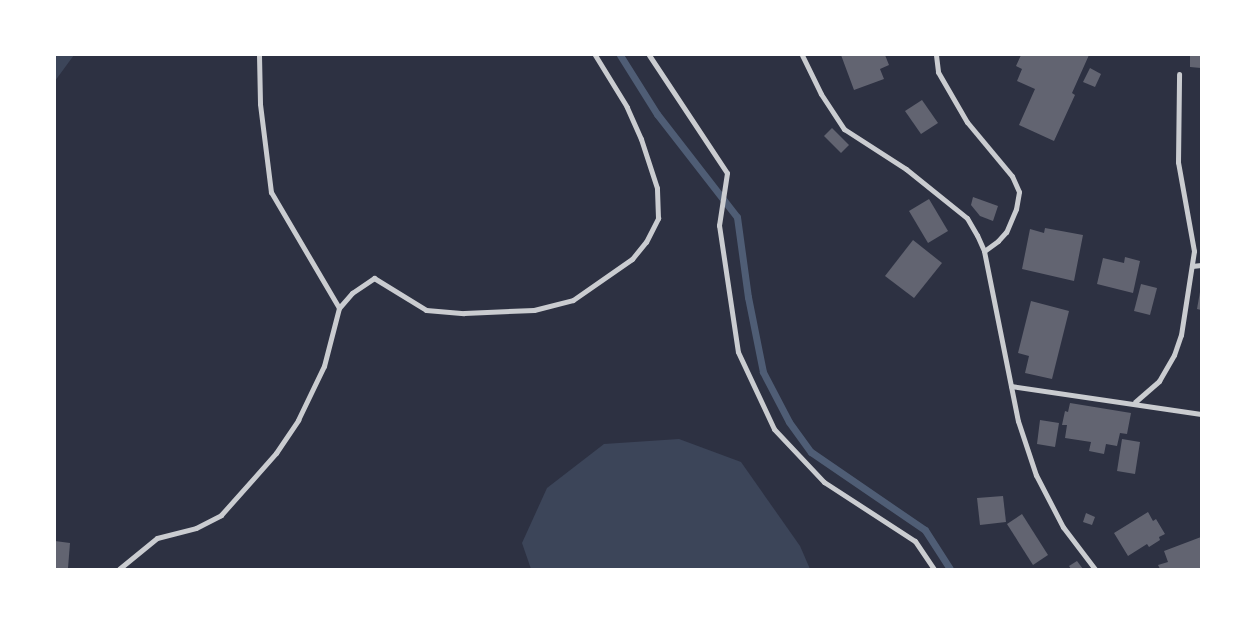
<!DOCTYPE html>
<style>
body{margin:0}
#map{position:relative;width:1256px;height:624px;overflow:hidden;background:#2d3142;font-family:"Source Sans 3",sans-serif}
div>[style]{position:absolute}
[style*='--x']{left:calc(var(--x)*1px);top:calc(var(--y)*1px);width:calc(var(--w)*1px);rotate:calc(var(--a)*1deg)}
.green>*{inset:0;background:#3c4559}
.stream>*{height:7px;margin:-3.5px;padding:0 3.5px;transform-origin:3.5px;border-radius:3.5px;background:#4f5d75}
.building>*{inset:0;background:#626471}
.minor>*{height:5px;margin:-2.5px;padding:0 2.5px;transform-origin:2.5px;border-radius:2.5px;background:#caccd0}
span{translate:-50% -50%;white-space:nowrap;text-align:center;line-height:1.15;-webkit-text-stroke:4px #fff;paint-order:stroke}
.frame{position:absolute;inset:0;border:56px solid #fff;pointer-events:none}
</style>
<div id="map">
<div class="green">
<i style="clip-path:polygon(55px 55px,74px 55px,55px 81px)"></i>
<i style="clip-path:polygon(679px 439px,741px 462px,800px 546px,810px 569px,531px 569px,522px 543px,547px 488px,604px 444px)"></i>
</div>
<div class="stream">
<i style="--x:620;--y:55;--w:70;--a:57.9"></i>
<i style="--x:657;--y:114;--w:130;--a:52.2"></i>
<i style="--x:737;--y:217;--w:81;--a:82.2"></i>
<i style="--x:748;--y:297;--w:76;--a:78.7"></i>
<i style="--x:763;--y:372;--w:56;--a:62.5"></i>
<i style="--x:789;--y:422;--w:37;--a:54"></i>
<i style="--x:811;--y:452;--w:138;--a:34.4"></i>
<i style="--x:925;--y:530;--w:46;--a:57.3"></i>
</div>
<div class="building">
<i style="clip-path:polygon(841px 55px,885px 55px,889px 65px,880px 69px,884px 79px,854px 90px)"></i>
<i style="clip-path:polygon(1021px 55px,1089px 55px,1072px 93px,1075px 95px,1054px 141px,1019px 125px,1035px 89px,1017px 81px,1022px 69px,1016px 66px)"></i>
<i style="clip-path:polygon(1190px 55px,1201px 55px,1201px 68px,1190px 67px)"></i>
<i style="clip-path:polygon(1090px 68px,1101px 74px,1095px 87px,1083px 82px)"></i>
<i style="clip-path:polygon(922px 100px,938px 123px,921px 134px,905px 111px)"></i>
<i style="clip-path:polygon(832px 128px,849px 145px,841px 153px,824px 136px)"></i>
<i style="clip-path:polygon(973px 197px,998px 206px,993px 221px,980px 216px,971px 205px)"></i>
<i style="clip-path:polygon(929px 199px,948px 231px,928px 243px,909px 211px)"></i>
<i style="clip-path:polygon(1045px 228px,1083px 235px,1074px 281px,1022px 269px,1030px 229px,1044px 233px)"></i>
<i style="clip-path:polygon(913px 240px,942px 263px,914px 298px,885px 276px)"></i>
<i style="clip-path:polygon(1125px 257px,1140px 261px,1133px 293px,1097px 284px,1103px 258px,1124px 263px)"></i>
<i style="clip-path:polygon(1141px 284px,1157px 288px,1150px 315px,1134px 311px)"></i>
<i style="clip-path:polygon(1200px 292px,1201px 292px,1201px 310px,1197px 309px)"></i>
<i style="clip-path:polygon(1031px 301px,1069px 311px,1052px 379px,1025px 373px,1029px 356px,1018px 353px)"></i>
<i style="clip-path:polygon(1070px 403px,1131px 413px,1127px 434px,1120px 433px,1117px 446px,1106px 444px,1104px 454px,1089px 451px,1091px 442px,1065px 438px,1067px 425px,1062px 425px,1065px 411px,1068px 412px)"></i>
<i style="clip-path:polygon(1040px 420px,1059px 423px,1055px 447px,1037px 444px)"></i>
<i style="clip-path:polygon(1122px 439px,1140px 442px,1135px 474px,1117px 471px)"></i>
<i style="clip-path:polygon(1003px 496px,1006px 522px,980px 525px,977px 498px)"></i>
<i style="clip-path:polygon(1148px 512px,1153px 521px,1156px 519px,1165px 534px,1159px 537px,1160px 540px,1149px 547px,1147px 544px,1128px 556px,1114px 533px)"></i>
<i style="clip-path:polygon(1086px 513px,1095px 517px,1092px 525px,1083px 522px)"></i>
<i style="clip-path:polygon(1022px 514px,1048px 555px,1033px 565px,1007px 524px)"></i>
<i style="clip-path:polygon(1201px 537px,1201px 569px,1160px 569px,1158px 565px,1168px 562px,1164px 551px)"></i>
<i style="clip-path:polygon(55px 541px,70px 543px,68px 568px,55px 569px)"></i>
<i style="clip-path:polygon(1077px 561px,1083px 569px,1071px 569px,1069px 566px)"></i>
</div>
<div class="minor">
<i style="--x:259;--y:55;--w:49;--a:88.8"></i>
<i style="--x:260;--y:104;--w:89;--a:82.9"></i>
<i style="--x:271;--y:192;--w:134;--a:59.6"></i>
<i style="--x:649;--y:55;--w:141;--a:56.5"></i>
<i style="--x:727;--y:173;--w:53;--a:98.7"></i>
<i style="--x:719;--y:225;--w:128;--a:81.5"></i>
<i style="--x:738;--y:352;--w:85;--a:64.9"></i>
<i style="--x:774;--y:429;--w:73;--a:46.7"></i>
<i style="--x:824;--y:482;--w:108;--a:33"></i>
<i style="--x:915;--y:541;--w:34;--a:56"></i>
<i style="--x:802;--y:55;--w:43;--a:64"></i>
<i style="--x:821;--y:94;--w:42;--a:56.7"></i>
<i style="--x:844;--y:129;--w:74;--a:32.8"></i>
<i style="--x:906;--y:169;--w:78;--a:38.8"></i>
<i style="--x:967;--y:218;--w:20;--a:60"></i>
<i style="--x:977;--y:235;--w:17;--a:66"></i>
<i style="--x:984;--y:251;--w:173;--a:78.7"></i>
<i style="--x:1018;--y:421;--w:57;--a:71.6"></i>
<i style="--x:1036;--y:475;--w:59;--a:62.6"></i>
<i style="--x:1063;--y:527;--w:53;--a:52.7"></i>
<i style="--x:936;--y:55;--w:17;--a:83"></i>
<i style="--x:938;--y:72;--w:58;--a:59.9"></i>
<i style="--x:967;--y:122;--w:70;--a:50.2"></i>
<i style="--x:1012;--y:176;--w:17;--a:66"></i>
<i style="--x:1019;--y:192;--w:17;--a:100"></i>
<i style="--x:1016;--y:209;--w:25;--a:113"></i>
<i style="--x:1006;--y:232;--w:12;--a:132"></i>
<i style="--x:998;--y:241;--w:17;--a:144"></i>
<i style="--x:1192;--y:266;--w:9;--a:-6"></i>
<i style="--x:1011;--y:386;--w:192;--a:8.4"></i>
<i style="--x:1135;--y:402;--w:32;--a:-41"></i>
<i style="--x:1159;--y:381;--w:30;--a:-60"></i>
<i style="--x:1174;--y:355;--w:21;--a:-71"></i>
<i style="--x:1181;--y:335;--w:85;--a:-81.2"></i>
<i style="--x:1194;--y:251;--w:90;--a:-100.2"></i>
<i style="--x:1178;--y:162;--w:88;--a:-89.3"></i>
<i style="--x:119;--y:569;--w:49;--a:-39.2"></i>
<i style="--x:157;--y:538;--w:40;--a:-14.4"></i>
<i style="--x:196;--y:528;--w:28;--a:-27"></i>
<i style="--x:221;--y:515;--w:83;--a:-48.4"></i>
<i style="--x:276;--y:453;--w:40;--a:-56"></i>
<i style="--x:298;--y:420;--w:60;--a:-64.3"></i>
<i style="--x:324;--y:366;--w:60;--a:-75.5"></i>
<i style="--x:339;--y:308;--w:20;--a:-49"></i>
<i style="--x:352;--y:293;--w:27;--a:-34"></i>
<i style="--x:374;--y:278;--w:61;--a:31.6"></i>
<i style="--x:426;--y:310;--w:38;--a:5"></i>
<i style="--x:464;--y:313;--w:70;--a:-2.5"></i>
<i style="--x:534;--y:310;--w:40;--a:-14.4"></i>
<i style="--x:573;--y:300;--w:72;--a:-34.8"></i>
<i style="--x:632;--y:259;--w:22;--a:-51"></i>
<i style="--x:646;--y:242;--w:27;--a:-63"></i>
<i style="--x:658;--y:218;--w:30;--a:-92"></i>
<i style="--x:657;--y:188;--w:52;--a:-108.1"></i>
<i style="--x:641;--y:139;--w:35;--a:-114"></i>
<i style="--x:627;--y:107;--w:61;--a:-121.6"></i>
</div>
<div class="frame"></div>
</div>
